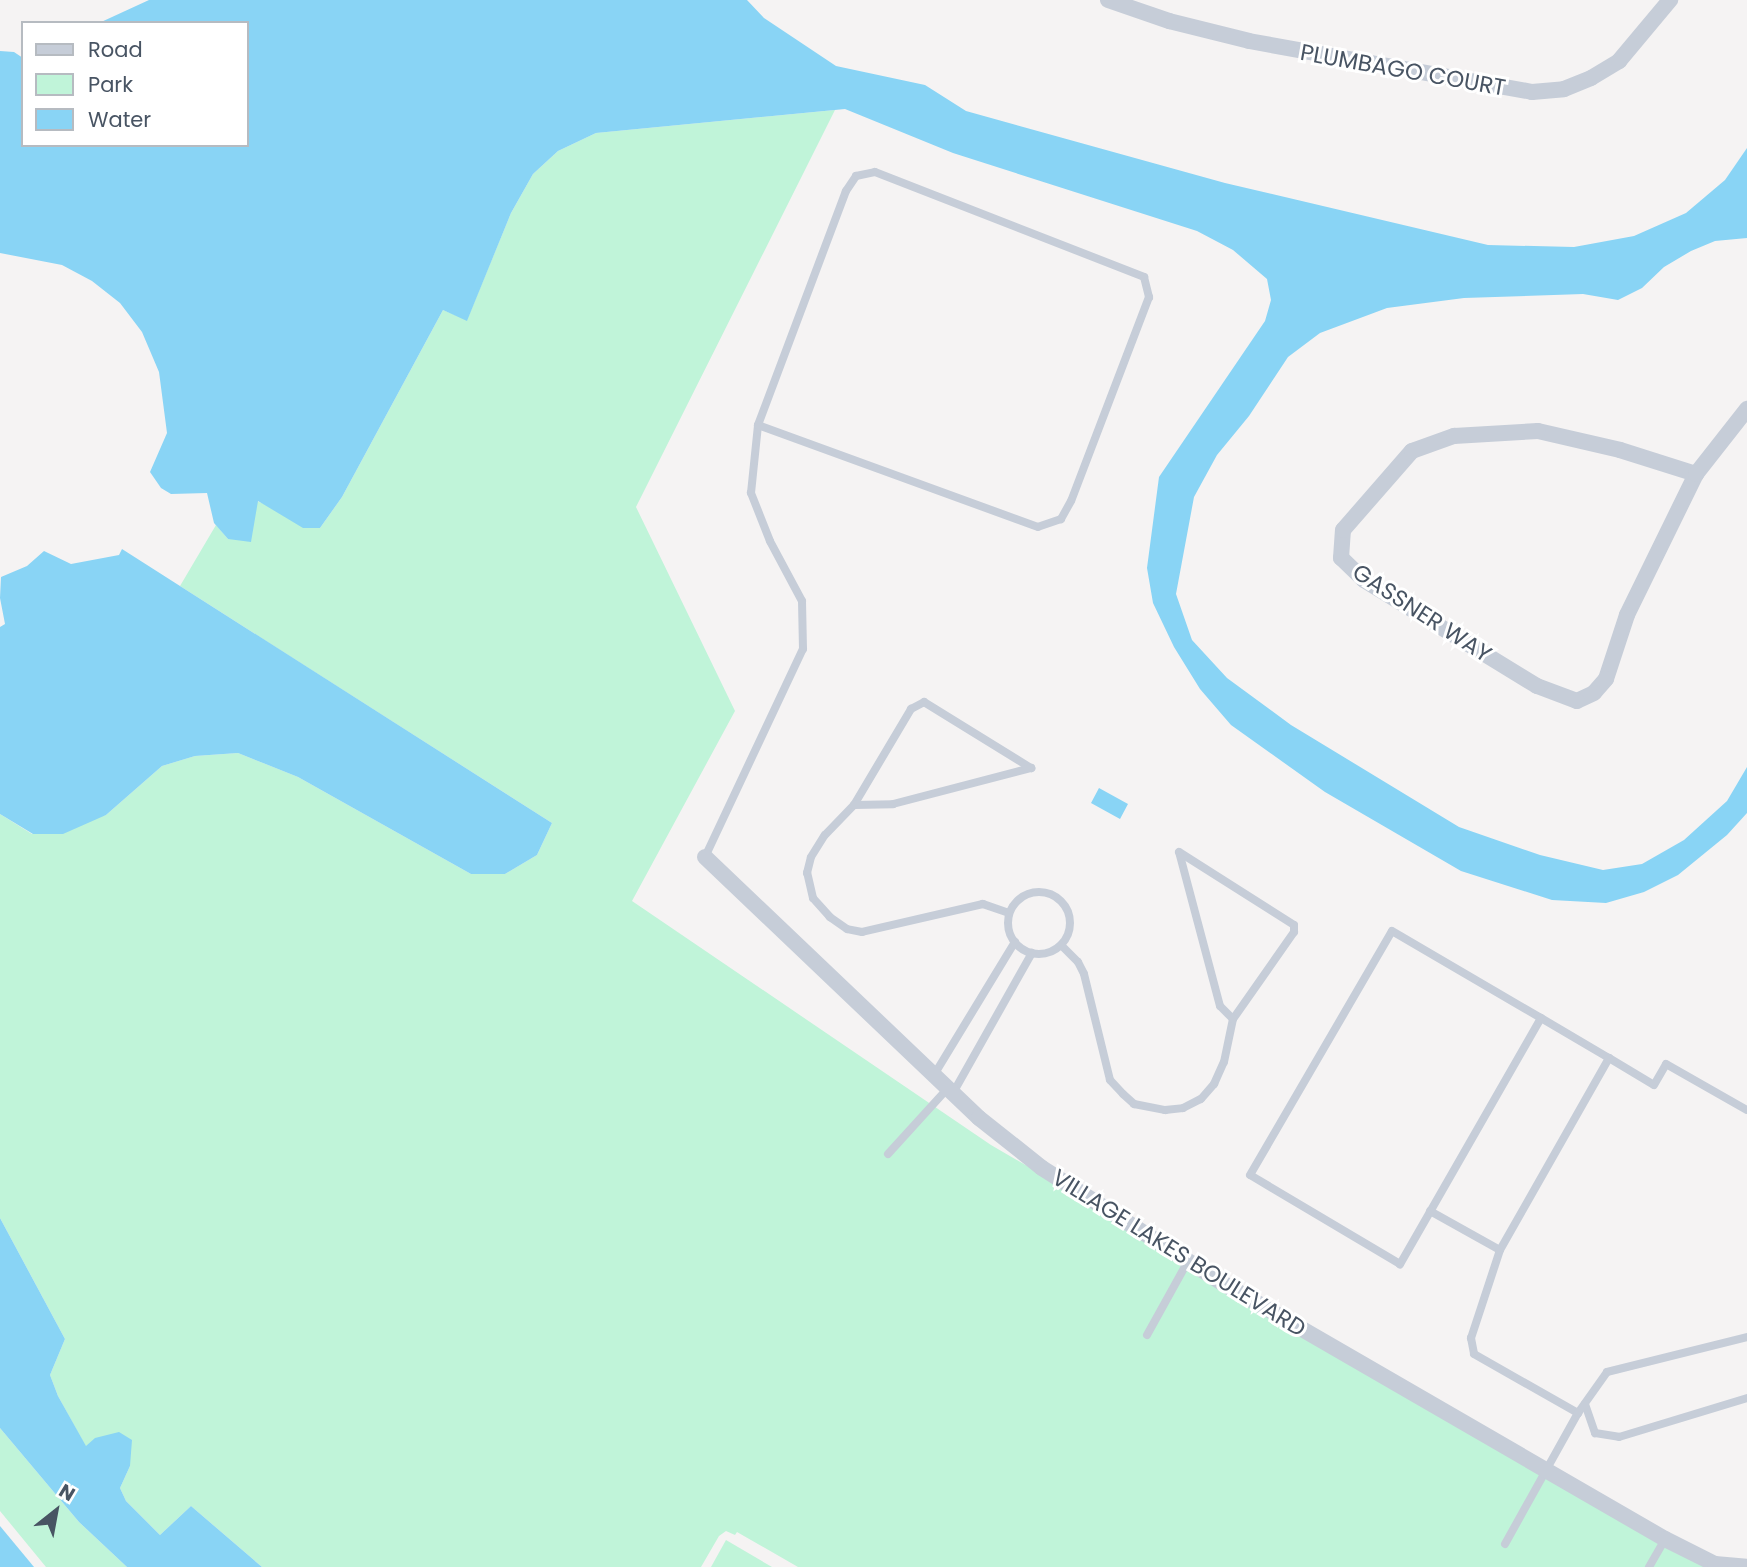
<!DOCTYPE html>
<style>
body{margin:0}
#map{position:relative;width:1747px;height:1567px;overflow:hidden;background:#f5f3f3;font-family:Poppins,sans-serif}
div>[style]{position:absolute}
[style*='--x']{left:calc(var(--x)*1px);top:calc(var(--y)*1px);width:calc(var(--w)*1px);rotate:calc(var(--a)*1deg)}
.green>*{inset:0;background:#c0f4d9}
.water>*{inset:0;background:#89d4f5}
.lane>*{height:8px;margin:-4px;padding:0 4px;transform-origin:4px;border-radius:4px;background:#c6cdd8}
.lane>.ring{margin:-4px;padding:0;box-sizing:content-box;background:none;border:8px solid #c6cdd8;border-radius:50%}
.street>*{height:16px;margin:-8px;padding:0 8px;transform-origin:8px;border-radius:8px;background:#c6cdd8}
span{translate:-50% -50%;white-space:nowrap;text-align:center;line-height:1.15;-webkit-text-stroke:6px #fff;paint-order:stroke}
.street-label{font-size:23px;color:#485463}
.legend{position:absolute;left:21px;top:21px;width:228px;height:126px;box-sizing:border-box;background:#fff;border:2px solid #b6bbc1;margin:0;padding:9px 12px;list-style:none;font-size:21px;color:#485463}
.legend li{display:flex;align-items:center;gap:14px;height:35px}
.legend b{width:35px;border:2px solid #b6bbc1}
.north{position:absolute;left:21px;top:1476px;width:70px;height:70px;-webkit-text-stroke:5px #fff;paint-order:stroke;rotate:31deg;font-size:19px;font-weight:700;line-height:28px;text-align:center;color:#485463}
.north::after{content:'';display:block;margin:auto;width:24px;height:32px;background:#485463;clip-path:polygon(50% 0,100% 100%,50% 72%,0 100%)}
</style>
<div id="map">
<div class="green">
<i style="clip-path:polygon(835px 110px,636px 507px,735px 711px,632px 901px,991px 1145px,1719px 1567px,798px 1567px,737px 1532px,735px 1535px,726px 1531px,719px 1536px,701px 1567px,262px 1567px,191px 1506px,160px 1535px,126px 1501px,120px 1488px,130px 1466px,86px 1447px,58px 1396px,50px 1375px,65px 1339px,0 1218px,0 814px,32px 834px,106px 815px,162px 766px,195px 756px,238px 753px,298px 777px,471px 874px,505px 874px,537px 855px,552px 823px,180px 586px,216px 525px,228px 539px,257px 501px,320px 528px,342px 497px,443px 310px,467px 320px,511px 213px,533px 174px,558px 151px,596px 133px)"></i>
<i style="clip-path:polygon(0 1428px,79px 1522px,127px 1567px,46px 1567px,0 1511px)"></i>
<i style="clip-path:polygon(726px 1540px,772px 1567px,711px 1567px)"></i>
</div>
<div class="water">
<i style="clip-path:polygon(149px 0,747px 0,764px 18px,836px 66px,925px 85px,966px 111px,1225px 183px,1488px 245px,1574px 247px,1634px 236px,1686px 213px,1725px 180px,1747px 148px,1747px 238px,1715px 241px,1691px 251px,1664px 267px,1642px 288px,1618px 300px,1583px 294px,1464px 298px,1387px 308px,1320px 333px,1288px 357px,1249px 416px,1217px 455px,1194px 497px,1176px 594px,1192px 640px,1227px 678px,1291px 725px,1459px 827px,1540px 855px,1603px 870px,1642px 864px,1684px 840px,1727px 801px,1747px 767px,1747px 813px,1727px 835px,1678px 875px,1644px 892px,1606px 903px,1552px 900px,1461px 871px,1325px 792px,1231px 725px,1200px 689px,1174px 647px,1153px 603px,1147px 568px,1159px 477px,1265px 321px,1271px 300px,1267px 279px,1233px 250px,1197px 231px,953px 153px,845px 109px,596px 133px,558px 151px,533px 174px,511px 213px,467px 321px,443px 310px,342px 497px,320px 528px,303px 528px,258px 501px,251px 542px,228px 539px,214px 523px,207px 493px,171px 494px,161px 488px,150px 472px,167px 433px,159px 372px,142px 332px,120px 303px,92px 281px,62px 265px,0 253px,0 51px,14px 52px,23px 58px,23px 145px,247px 145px,247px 23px,99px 23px)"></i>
<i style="clip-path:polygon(122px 549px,552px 823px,537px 855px,505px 874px,471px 874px,298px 777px,238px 753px,195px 756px,162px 766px,106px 815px,63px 834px,33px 834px,0 814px,0 627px,5px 624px,0 598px,1px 577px,27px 566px,44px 551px,71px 564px,119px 555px)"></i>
<i style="clip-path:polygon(1099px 788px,1128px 804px,1120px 819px,1091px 803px)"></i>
<i style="clip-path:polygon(0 1218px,65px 1339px,50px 1375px,58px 1396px,86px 1446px,95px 1438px,119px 1432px,132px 1440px,130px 1466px,120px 1488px,126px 1501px,160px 1535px,191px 1506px,262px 1567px,127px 1567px,79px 1522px,0 1428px)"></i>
<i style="clip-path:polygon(0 1526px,34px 1567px,0 1567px)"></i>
</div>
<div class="lane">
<i style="--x:854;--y:805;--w:112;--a:-59.3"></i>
<i style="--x:911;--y:709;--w:15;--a:-28"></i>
<i style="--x:924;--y:702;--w:126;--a:31.7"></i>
<i style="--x:1179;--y:852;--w:136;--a:32.4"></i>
<i style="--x:1294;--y:925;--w:7;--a:90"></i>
<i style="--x:1294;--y:932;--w:106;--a:125"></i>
<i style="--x:705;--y:857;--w:230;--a:-64.8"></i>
<i style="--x:803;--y:649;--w:48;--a:-91.2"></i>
<i style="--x:802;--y:601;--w:68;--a:-118.1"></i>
<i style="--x:770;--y:541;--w:52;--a:-111.6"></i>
<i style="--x:751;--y:493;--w:68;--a:-84.1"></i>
<i style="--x:758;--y:425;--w:250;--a:-69.4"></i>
<i style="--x:846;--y:191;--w:18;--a:-56"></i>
<i style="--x:856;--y:176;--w:19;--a:-12"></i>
<i style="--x:875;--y:172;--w:289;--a:21.3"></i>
<i style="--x:1144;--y:277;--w:21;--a:76"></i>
<i style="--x:1149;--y:297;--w:218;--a:110.9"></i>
<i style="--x:1071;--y:501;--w:21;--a:119"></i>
<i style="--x:1061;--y:519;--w:24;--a:161"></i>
<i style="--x:1038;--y:527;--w:298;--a:-160"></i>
<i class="ring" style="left:1008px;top:892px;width:54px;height:54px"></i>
<i style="--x:1009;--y:913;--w:28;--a:-161"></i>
<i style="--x:983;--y:904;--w:124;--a:167"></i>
<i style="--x:862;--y:932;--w:15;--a:-169"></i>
<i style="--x:847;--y:929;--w:21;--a:-145"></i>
<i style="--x:830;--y:917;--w:25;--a:-132"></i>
<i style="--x:813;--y:898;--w:26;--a:-103"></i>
<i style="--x:807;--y:873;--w:16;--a:-76"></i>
<i style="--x:811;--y:857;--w:26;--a:-58"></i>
<i style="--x:825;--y:835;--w:42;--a:-46"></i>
<i style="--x:854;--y:805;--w:39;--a:-1"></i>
<i style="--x:893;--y:804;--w:143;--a:-14.6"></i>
<i style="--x:1061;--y:945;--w:24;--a:45"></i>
<i style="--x:1078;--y:962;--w:13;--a:63"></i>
<i style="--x:1084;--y:974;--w:109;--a:76.2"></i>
<i style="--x:1110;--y:1080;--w:19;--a:47"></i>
<i style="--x:1123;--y:1094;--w:15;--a:42"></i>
<i style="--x:1134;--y:1104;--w:32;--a:11"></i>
<i style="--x:1165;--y:1110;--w:18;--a:-6"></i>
<i style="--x:1183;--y:1108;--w:20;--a:-27"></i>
<i style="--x:1201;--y:1099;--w:20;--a:-49"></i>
<i style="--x:1214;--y:1084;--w:24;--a:-66"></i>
<i style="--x:1224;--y:1062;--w:44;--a:-78.2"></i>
<i style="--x:1233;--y:1019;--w:18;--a:-135"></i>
<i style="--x:1220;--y:1006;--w:159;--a:-104.9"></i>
<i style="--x:1541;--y:1018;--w:284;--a:119.8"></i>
<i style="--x:1400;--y:1264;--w:174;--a:-149.3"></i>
<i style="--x:1250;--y:1175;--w:282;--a:-59.8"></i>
<i style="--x:1392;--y:931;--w:173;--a:30.3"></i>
<i style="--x:1541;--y:1018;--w:79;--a:30.5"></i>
<i style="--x:1609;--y:1058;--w:52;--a:31"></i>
<i style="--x:1654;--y:1085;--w:24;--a:-60"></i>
<i style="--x:1666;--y:1064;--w:93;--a:29.6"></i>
<i style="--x:934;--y:1075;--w:156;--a:-58.7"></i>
<i style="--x:953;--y:1093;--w:161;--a:-60.6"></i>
<i style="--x:888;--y:1154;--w:89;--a:-47.7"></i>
<i style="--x:1430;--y:1211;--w:80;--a:29.1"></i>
<i style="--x:1500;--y:1250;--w:93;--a:108.2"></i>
<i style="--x:1471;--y:1338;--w:16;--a:79"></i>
<i style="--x:1474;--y:1354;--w:120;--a:29.6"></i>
<i style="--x:1500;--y:1250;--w:221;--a:-60.4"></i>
<i style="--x:1147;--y:1335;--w:85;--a:-61"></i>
<i style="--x:1585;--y:1404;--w:31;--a:71"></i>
<i style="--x:1595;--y:1433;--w:24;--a:9"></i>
<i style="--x:1619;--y:1437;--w:134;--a:-16.9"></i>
<i style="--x:1505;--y:1544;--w:150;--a:-60.9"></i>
<i style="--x:1578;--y:1413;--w:50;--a:-54.7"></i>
<i style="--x:1607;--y:1372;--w:144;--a:-14"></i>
<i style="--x:1649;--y:1567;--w:32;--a:-60"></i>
</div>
<div class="street">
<i style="--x:1108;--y:0;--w:65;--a:19"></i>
<i style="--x:1169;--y:21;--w:82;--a:14"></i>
<i style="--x:1249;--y:41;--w:288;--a:10.2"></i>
<i style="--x:1532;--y:92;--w:32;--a:-5"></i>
<i style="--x:1564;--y:89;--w:29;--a:-22"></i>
<i style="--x:1591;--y:78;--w:33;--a:-31"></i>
<i style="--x:1619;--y:61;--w:80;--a:-50.1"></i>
<i style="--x:1538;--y:431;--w:84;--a:13"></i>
<i style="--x:1620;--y:450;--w:80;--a:17.5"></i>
<i style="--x:1696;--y:474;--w:157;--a:116.1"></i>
<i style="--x:1627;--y:615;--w:67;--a:108.2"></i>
<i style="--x:1606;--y:679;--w:18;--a:131"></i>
<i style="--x:1594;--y:693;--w:19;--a:155"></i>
<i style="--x:1577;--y:701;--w:43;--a:-159.4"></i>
<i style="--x:1537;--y:686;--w:203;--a:-148.5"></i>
<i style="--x:1364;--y:580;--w:32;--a:-136"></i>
<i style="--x:1341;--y:558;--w:28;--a:-86"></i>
<i style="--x:1343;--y:530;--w:105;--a:-48.9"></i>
<i style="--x:1412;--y:451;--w:45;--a:-19.7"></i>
<i style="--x:1454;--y:436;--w:84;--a:-3.4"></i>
<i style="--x:1696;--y:474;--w:83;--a:-51.9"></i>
<i style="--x:705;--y:857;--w:378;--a:43.6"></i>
<i style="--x:979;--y:1118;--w:80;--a:38.4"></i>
<i style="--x:1042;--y:1168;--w:218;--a:32.5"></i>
<i style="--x:1226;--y:1285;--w:507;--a:30.05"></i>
<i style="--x:1665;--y:1539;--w:56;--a:26.6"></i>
<i style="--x:1715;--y:1564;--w:32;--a:5"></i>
</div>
<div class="street-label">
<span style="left:1403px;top:70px;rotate:10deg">PLUMBAGO COURT</span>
<span style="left:1422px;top:613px;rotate:33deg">GASSNER WAY</span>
<span style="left:1179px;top:1253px;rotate:32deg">VILLAGE LAKES BOULEVARD</span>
</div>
<ul class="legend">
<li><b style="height:9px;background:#c6cdd8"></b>Road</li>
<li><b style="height:19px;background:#c0f4d9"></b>Park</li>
<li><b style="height:19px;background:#89d4f5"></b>Water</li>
</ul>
<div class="north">N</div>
</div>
